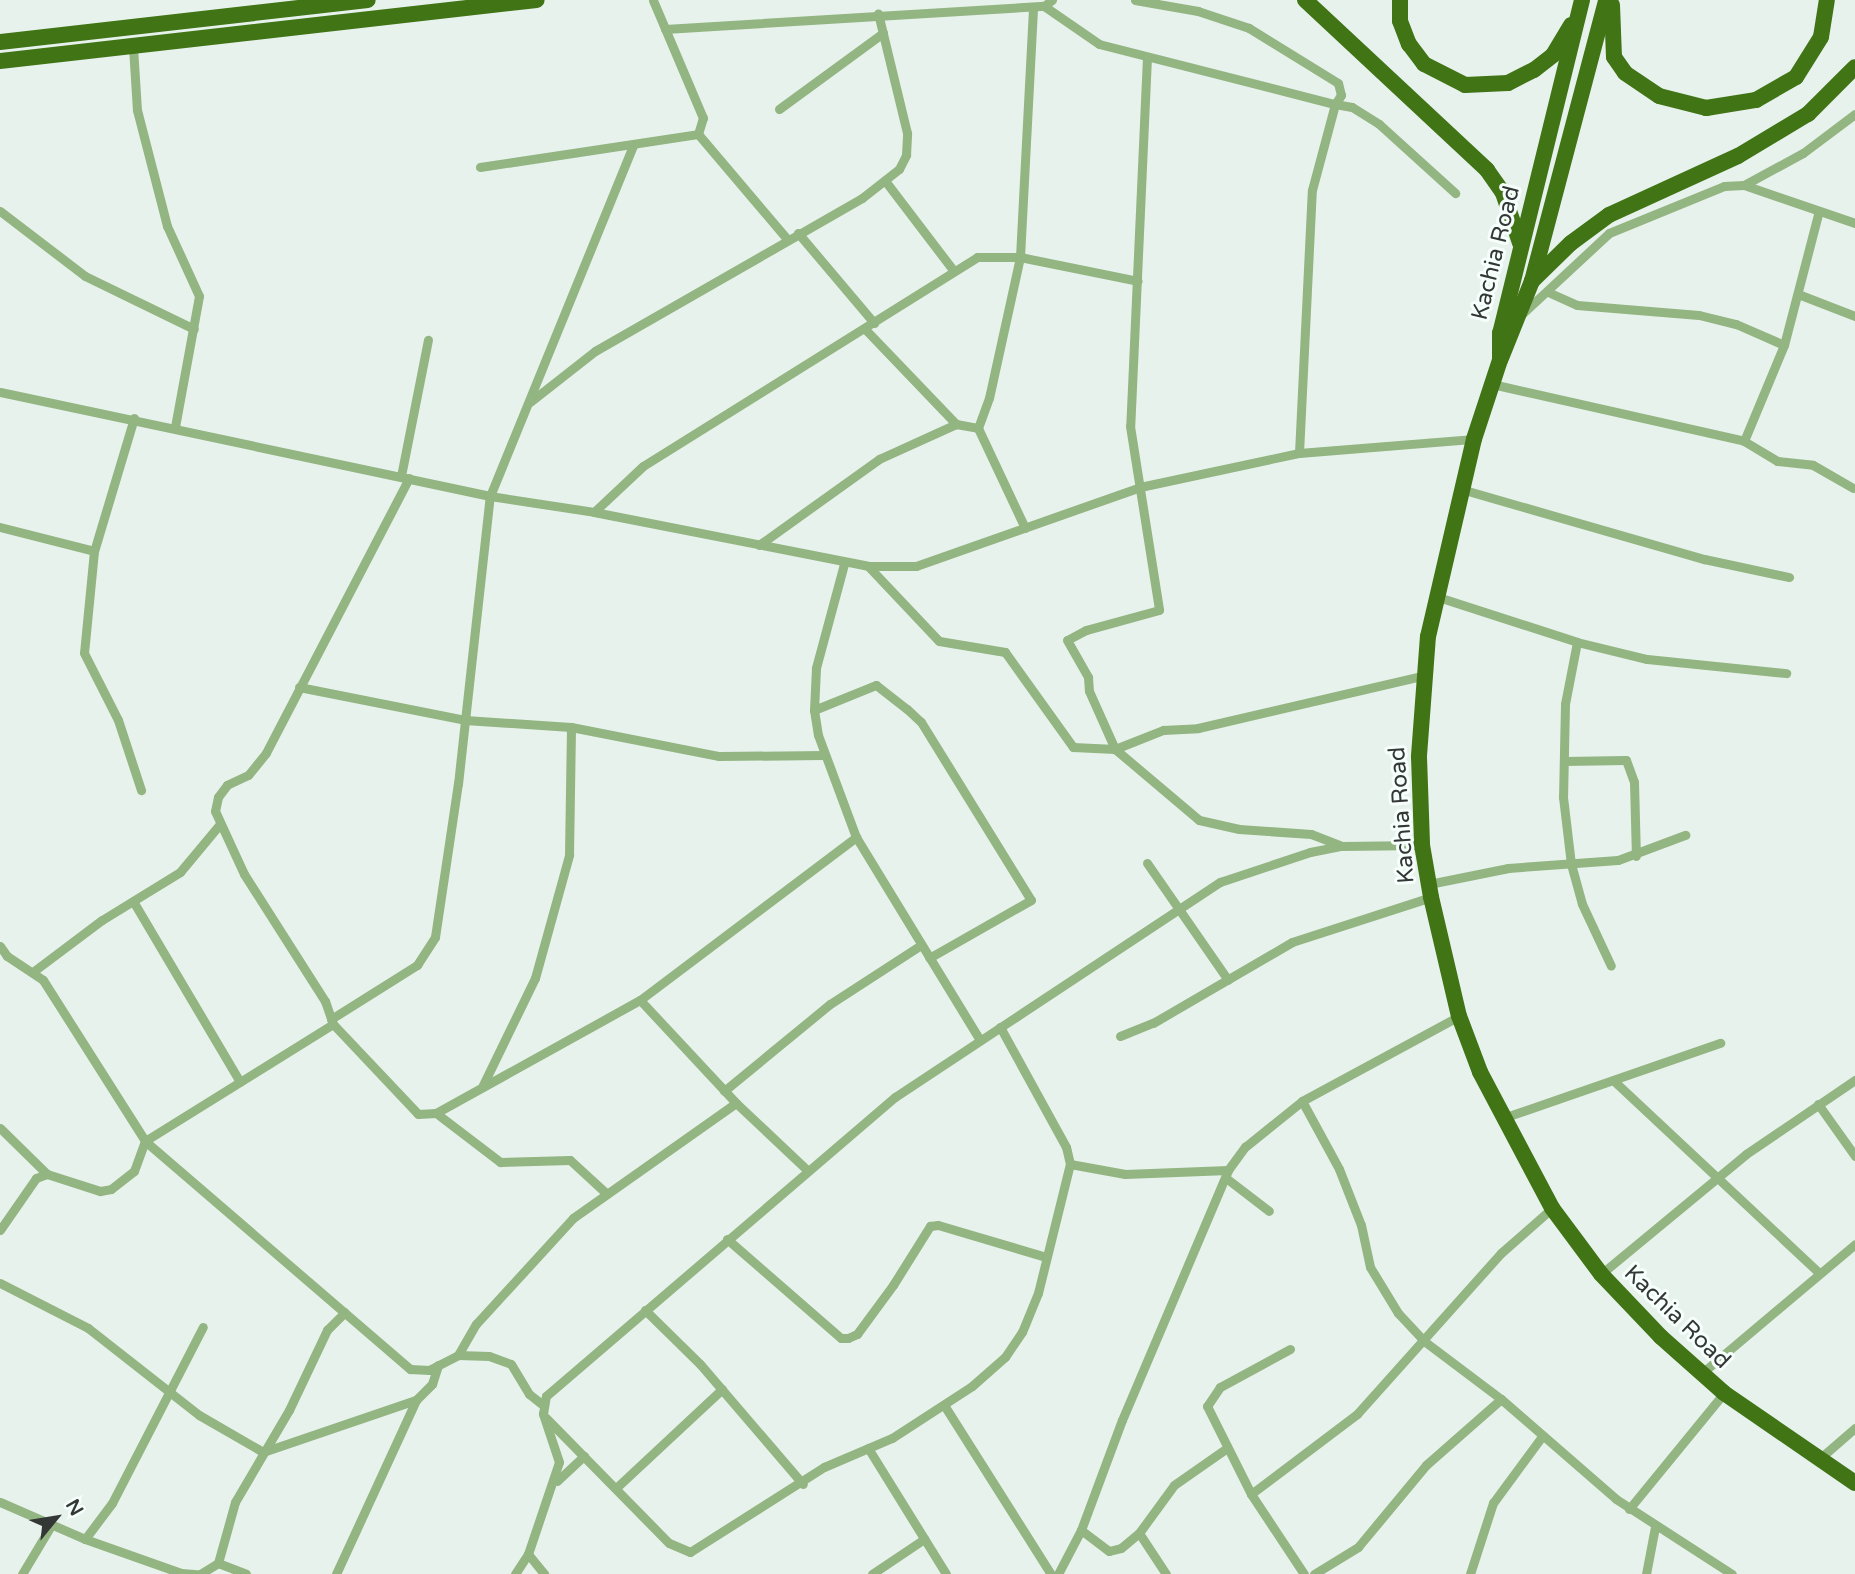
<!DOCTYPE html>
<style>
body{margin:0}
#map{position:relative;width:1855px;height:1574px;overflow:hidden;background:#e7f2ed;font-family:"Varela Round",sans-serif}
div>[style]{position:absolute}
[style*='--x']{left:calc(var(--x)*1px);top:calc(var(--y)*1px);width:calc(var(--w)*1px);rotate:calc(var(--a)*1deg)}
.minor>*{height:9px;margin:-4.5px;padding:0 4.5px;transform-origin:4.5px;border-radius:4.5px;background:#92b581}
.trunk>*{height:16px;margin:-8px;padding:0 8px;transform-origin:8px;border-radius:8px;background:#407415}
span{translate:-50% -50%;white-space:nowrap;text-align:center;line-height:1.15;-webkit-text-stroke:6px #f6fffb;paint-order:stroke}
.street-label{font-size:23px;color:#333736}
.north{position:absolute;left:21px;top:1483px;width:70px;height:70px;-webkit-text-stroke:5px #f6fffb;paint-order:stroke;rotate:60deg;font-size:19px;font-weight:700;line-height:28px;text-align:center;color:#333736}
.north::after{content:'';display:block;margin:auto;width:24px;height:32px;background:#333736;clip-path:polygon(50% 0,100% 100%,50% 72%,0 100%)}
</style>
<div id="map">
<div class="minor">
<i style="--x:1044;--y:6;--w:67;--a:34.6"></i>
<i style="--x:1099;--y:44;--w:244;--a:14.3"></i>
<i style="--x:1335;--y:104;--w:11;--a:-56"></i>
<i style="--x:1341;--y:95;--w:12;--a:-104"></i>
<i style="--x:1338;--y:83;--w:105;--a:-148.3"></i>
<i style="--x:1249;--y:28;--w:54;--a:-161.6"></i>
<i style="--x:1198;--y:11;--w:64;--a:-170.1"></i>
<i style="--x:665;--y:29;--w:380;--a:-3.5"></i>
<i style="--x:1044;--y:6;--w:10;--a:-37"></i>
<i style="--x:133;--y:47;--w:63;--a:86.4"></i>
<i style="--x:137;--y:110;--w:120;--a:75.5"></i>
<i style="--x:167;--y:226;--w:77;--a:65.4"></i>
<i style="--x:199;--y:296;--w:133;--a:100.4"></i>
<i style="--x:1147;--y:57;--w:369;--a:92.6"></i>
<i style="--x:1130;--y:426;--w:186;--a:81"></i>
<i style="--x:1159;--y:610;--w:76;--a:164.7"></i>
<i style="--x:1086;--y:630;--w:21;--a:152"></i>
<i style="--x:1067;--y:640;--w:43;--a:60.4"></i>
<i style="--x:1088;--y:677;--w:14;--a:86"></i>
<i style="--x:1089;--y:691;--w:64;--a:65.9"></i>
<i style="--x:1115;--y:749;--w:52;--a:-21.6"></i>
<i style="--x:1163;--y:730;--w:35;--a:-3"></i>
<i style="--x:1198;--y:728;--w:230;--a:-13.1"></i>
<i style="--x:779;--y:109;--w:129;--a:-36.2"></i>
<i style="--x:698;--y:134;--w:138;--a:49.7"></i>
<i style="--x:480;--y:167;--w:220;--a:-8.6"></i>
<i style="--x:698;--y:134;--w:17;--a:-73"></i>
<i style="--x:703;--y:118;--w:128;--a:-113"></i>
<i style="--x:886;--y:182;--w:111;--a:52.7"></i>
<i style="--x:1744;--y:185;--w:67;--a:-28.5"></i>
<i style="--x:1803;--y:153;--w:65;--a:-36.9"></i>
<i style="--x:0;--y:211;--w:107;--a:37.4"></i>
<i style="--x:85;--y:276;--w:121;--a:25.9"></i>
<i style="--x:798;--y:233;--w:118;--a:49.8"></i>
<i style="--x:1548;--y:292;--w:32;--a:24"></i>
<i style="--x:1577;--y:305;--w:122;--a:4.7"></i>
<i style="--x:1699;--y:315;--w:38;--a:14"></i>
<i style="--x:1736;--y:324;--w:52;--a:23.6"></i>
<i style="--x:1798;--y:294;--w:61;--a:21.1"></i>
<i style="--x:1523;--y:313;--w:117;--a:-42.9"></i>
<i style="--x:1609;--y:233;--w:124;--a:-22.2"></i>
<i style="--x:1724;--y:186;--w:20;--a:-3"></i>
<i style="--x:1744;--y:185;--w:117;--a:18.9"></i>
<i style="--x:865;--y:329;--w:132;--a:46.2"></i>
<i style="--x:1492;--y:384;--w:258;--a:12.7"></i>
<i style="--x:1744;--y:441;--w:39;--a:31"></i>
<i style="--x:1777;--y:461;--w:36;--a:6"></i>
<i style="--x:1813;--y:465;--w:46;--a:29.9"></i>
<i style="--x:0;--y:392;--w:501;--a:11.98"></i>
<i style="--x:490;--y:496;--w:105;--a:8.7"></i>
<i style="--x:594;--y:512;--w:279;--a:11.1"></i>
<i style="--x:868;--y:566;--w:48;--a:0"></i>
<i style="--x:916;--y:566;--w:238;--a:-19.4"></i>
<i style="--x:1140;--y:487;--w:163;--a:-12.1"></i>
<i style="--x:1299;--y:453;--w:176;--a:-4.6"></i>
<i style="--x:530;--y:402;--w:83;--a:-38.1"></i>
<i style="--x:595;--y:351;--w:308;--a:-29.8"></i>
<i style="--x:862;--y:198;--w:47;--a:-38.1"></i>
<i style="--x:899;--y:169;--w:16;--a:-63"></i>
<i style="--x:906;--y:155;--w:22;--a:-87"></i>
<i style="--x:907;--y:133;--w:123;--a:-103.6"></i>
<i style="--x:134;--y:418;--w:139;--a:106.7"></i>
<i style="--x:94;--y:551;--w:102;--a:95.6"></i>
<i style="--x:84;--y:653;--w:75;--a:63.1"></i>
<i style="--x:118;--y:720;--w:74;--a:71.8"></i>
<i style="--x:1744;--y:441;--w:104;--a:-67.4"></i>
<i style="--x:1784;--y:345;--w:138;--a:-75.4"></i>
<i style="--x:1299;--y:453;--w:263;--a:-87.2"></i>
<i style="--x:1312;--y:190;--w:89;--a:-75"></i>
<i style="--x:1335;--y:104;--w:17;--a:10"></i>
<i style="--x:1352;--y:107;--w:32;--a:32"></i>
<i style="--x:1379;--y:124;--w:103;--a:42.2"></i>
<i style="--x:401;--y:476;--w:139;--a:-78.8"></i>
<i style="--x:409;--y:478;--w:310;--a:117.5"></i>
<i style="--x:266;--y:753;--w:28;--a:129"></i>
<i style="--x:248;--y:775;--w:23;--a:155"></i>
<i style="--x:227;--y:785;--w:15;--a:127"></i>
<i style="--x:218;--y:797;--w:14;--a:102"></i>
<i style="--x:215;--y:811;--w:69;--a:65.3"></i>
<i style="--x:244;--y:874;--w:151;--a:57.5"></i>
<i style="--x:325;--y:1001;--w:24;--a:71"></i>
<i style="--x:333;--y:1024;--w:124;--a:46.6"></i>
<i style="--x:418;--y:1114;--w:18;--a:-3"></i>
<i style="--x:436;--y:1113;--w:233;--a:-29"></i>
<i style="--x:640;--y:1000;--w:271;--a:-37"></i>
<i style="--x:1461;--y:489;--w:253;--a:16.1"></i>
<i style="--x:1704;--y:559;--w:87;--a:12"></i>
<i style="--x:594;--y:512;--w:67;--a:-43.2"></i>
<i style="--x:643;--y:466;--w:394;--a:-32"></i>
<i style="--x:977;--y:257;--w:43;--a:0"></i>
<i style="--x:1020;--y:257;--w:120;--a:11.5"></i>
<i style="--x:0;--y:527;--w:97;--a:14.3"></i>
<i style="--x:1025;--y:528;--w:110;--a:-115.2"></i>
<i style="--x:978;--y:428;--w:32;--a:-70"></i>
<i style="--x:989;--y:398;--w:144;--a:-77.6"></i>
<i style="--x:1020;--y:257;--w:250;--a:-87"></i>
<i style="--x:759;--y:545;--w:148;--a:-35.6"></i>
<i style="--x:879;--y:459;--w:85;--a:-24.4"></i>
<i style="--x:956;--y:424;--w:22;--a:10"></i>
<i style="--x:844;--y:564;--w:108;--a:105.1"></i>
<i style="--x:816;--y:668;--w:42;--a:92.7"></i>
<i style="--x:814;--y:710;--w:25;--a:81"></i>
<i style="--x:818;--y:735;--w:109;--a:69.6"></i>
<i style="--x:856;--y:837;--w:238;--a:58.6"></i>
<i style="--x:868;--y:566;--w:103;--a:46.6"></i>
<i style="--x:939;--y:641;--w:67;--a:9.5"></i>
<i style="--x:1005;--y:652;--w:117;--a:54.4"></i>
<i style="--x:1073;--y:747;--w:42;--a:2.7"></i>
<i style="--x:1115;--y:749;--w:110;--a:40.2"></i>
<i style="--x:1199;--y:820;--w:41;--a:12.7"></i>
<i style="--x:1239;--y:829;--w:72;--a:4"></i>
<i style="--x:1311;--y:834;--w:31;--a:21"></i>
<i style="--x:1435;--y:596;--w:149;--a:17.9"></i>
<i style="--x:1577;--y:642;--w:72;--a:13.7"></i>
<i style="--x:1647;--y:659;--w:140;--a:5.8"></i>
<i style="--x:1577;--y:642;--w:63;--a:101"></i>
<i style="--x:1565;--y:704;--w:93;--a:91.2"></i>
<i style="--x:1563;--y:797;--w:67;--a:83.2"></i>
<i style="--x:1571;--y:864;--w:41;--a:74.6"></i>
<i style="--x:1582;--y:904;--w:68;--a:64.9"></i>
<i style="--x:299;--y:687;--w:169;--a:11.2"></i>
<i style="--x:465;--y:720;--w:106;--a:3.8"></i>
<i style="--x:571;--y:727;--w:151;--a:11.1"></i>
<i style="--x:719;--y:756;--w:105;--a:-0.5"></i>
<i style="--x:814;--y:710;--w:67;--a:-22"></i>
<i style="--x:876;--y:685;--w:39;--a:38"></i>
<i style="--x:907;--y:709;--w:19;--a:43"></i>
<i style="--x:921;--y:722;--w:209;--a:58.3"></i>
<i style="--x:1031;--y:900;--w:117;--a:150.4"></i>
<i style="--x:1564;--y:761;--w:62;--a:-0.9"></i>
<i style="--x:1626;--y:760;--w:23;--a:70"></i>
<i style="--x:1634;--y:782;--w:74;--a:88.5"></i>
<i style="--x:1147;--y:863;--w:142;--a:55.3"></i>
<i style="--x:1429;--y:884;--w:81;--a:-11.4"></i>
<i style="--x:1508;--y:868;--w:110;--a:-4.2"></i>
<i style="--x:1618;--y:860;--w:72;--a:-20.5"></i>
<i style="--x:133;--y:901;--w:210;--a:59.4"></i>
<i style="--x:0;--y:946;--w:12;--a:55"></i>
<i style="--x:7;--y:956;--w:43;--a:33.7"></i>
<i style="--x:43;--y:980;--w:191;--a:57.6"></i>
<i style="--x:145;--y:1141;--w:350;--a:40.7"></i>
<i style="--x:410;--y:1369;--w:19;--a:3"></i>
<i style="--x:429;--y:1370;--w:33;--a:-27"></i>
<i style="--x:458;--y:1355;--w:31;--a:2"></i>
<i style="--x:489;--y:1356;--w:23;--a:20"></i>
<i style="--x:511;--y:1364;--w:35;--a:59"></i>
<i style="--x:529;--y:1394;--w:16;--a:38"></i>
<i style="--x:34;--y:971;--w:85;--a:-36.9"></i>
<i style="--x:102;--y:920;--w:92;--a:-31.6"></i>
<i style="--x:180;--y:872;--w:62;--a:-50.2"></i>
<i style="--x:640;--y:1000;--w:141;--a:47"></i>
<i style="--x:736;--y:1103;--w:98;--a:43.3"></i>
<i style="--x:331;--y:1019;--w:102;--a:-32.1"></i>
<i style="--x:417;--y:965;--w:33;--a:-57"></i>
<i style="--x:435;--y:937;--w:155;--a:-81.5"></i>
<i style="--x:458;--y:784;--w:290;--a:-83.7"></i>
<i style="--x:490;--y:496;--w:378;--a:-67.8"></i>
<i style="--x:1120;--y:1036;--w:35;--a:-22"></i>
<i style="--x:1153;--y:1023;--w:161;--a:-30.2"></i>
<i style="--x:1292;--y:942;--w:146;--a:-17.9"></i>
<i style="--x:1614;--y:1081;--w:281;--a:43.1"></i>
<i style="--x:483;--y:1085;--w:119;--a:-64.1"></i>
<i style="--x:535;--y:978;--w:128;--a:-74.5"></i>
<i style="--x:569;--y:855;--w:128;--a:-89.1"></i>
<i style="--x:724;--y:1091;--w:137;--a:-39.4"></i>
<i style="--x:830;--y:1004;--w:108;--a:-33"></i>
<i style="--x:1302;--y:1101;--w:77;--a:61.4"></i>
<i style="--x:1339;--y:1169;--w:60;--a:68.6"></i>
<i style="--x:1361;--y:1225;--w:43;--a:77.9"></i>
<i style="--x:1370;--y:1267;--w:54;--a:58.7"></i>
<i style="--x:1398;--y:1313;--w:38;--a:47"></i>
<i style="--x:1424;--y:1341;--w:96;--a:37"></i>
<i style="--x:1501;--y:1399;--w:152;--a:41"></i>
<i style="--x:1616;--y:1499;--w:138;--a:32.9"></i>
<i style="--x:1818;--y:1104;--w:64;--a:54.6"></i>
<i style="--x:436;--y:1113;--w:81;--a:37.4"></i>
<i style="--x:500;--y:1162;--w:70;--a:-1.6"></i>
<i style="--x:570;--y:1160;--w:50;--a:42.6"></i>
<i style="--x:1503;--y:1118;--w:230;--a:-19.1"></i>
<i style="--x:0;--y:1128;--w:66;--a:44.4"></i>
<i style="--x:1070;--y:1164;--w:56;--a:10.3"></i>
<i style="--x:1125;--y:1174;--w:103;--a:-2.2"></i>
<i style="--x:1226;--y:1178;--w:54;--a:37.5"></i>
<i style="--x:0;--y:1230;--w:63;--a:-55.3"></i>
<i style="--x:36;--y:1178;--w:12;--a:-20"></i>
<i style="--x:47;--y:1174;--w:56;--a:17.8"></i>
<i style="--x:100;--y:1191;--w:11;--a:-10"></i>
<i style="--x:111;--y:1189;--w:29;--a:-38"></i>
<i style="--x:134;--y:1171;--w:32;--a:-70"></i>
<i style="--x:145;--y:1141;--w:221;--a:-31.9"></i>
<i style="--x:727;--y:1239;--w:151;--a:41"></i>
<i style="--x:841;--y:1338;--w:7;--a:0"></i>
<i style="--x:848;--y:1338;--w:10;--a:-24"></i>
<i style="--x:857;--y:1334;--w:61;--a:-53.7"></i>
<i style="--x:893;--y:1285;--w:70;--a:-57.9"></i>
<i style="--x:930;--y:1226;--w:8;--a:-7"></i>
<i style="--x:938;--y:1225;--w:113;--a:16.5"></i>
<i style="--x:1601;--y:1274;--w:188;--a:-39.6"></i>
<i style="--x:1746;--y:1154;--w:132;--a:-34.2"></i>
<i style="--x:0;--y:1283;--w:99;--a:27.1"></i>
<i style="--x:88;--y:1328;--w:141;--a:38.1"></i>
<i style="--x:199;--y:1415;--w:74;--a:30"></i>
<i style="--x:263;--y:1452;--w:162;--a:-18.8"></i>
<i style="--x:416;--y:1400;--w:23;--a:-45"></i>
<i style="--x:432;--y:1384;--w:20;--a:-72"></i>
<i style="--x:645;--y:1310;--w:77;--a:44.5"></i>
<i style="--x:700;--y:1364;--w:158;--a:49.4"></i>
<i style="--x:1290;--y:1349;--w:80;--a:151.5"></i>
<i style="--x:1220;--y:1387;--w:23;--a:124"></i>
<i style="--x:1207;--y:1406;--w:98;--a:63.4"></i>
<i style="--x:1251;--y:1494;--w:96;--a:56.5"></i>
<i style="--x:458;--y:1355;--w:36;--a:-60"></i>
<i style="--x:476;--y:1324;--w:144;--a:-47.5"></i>
<i style="--x:573;--y:1218;--w:199;--a:-35.2"></i>
<i style="--x:1702;--y:1373;--w:200;--a:-40.1"></i>
<i style="--x:944;--y:1405;--w:200;--a:57.7"></i>
<i style="--x:546;--y:1418;--w:175;--a:45.5"></i>
<i style="--x:669;--y:1543;--w:23;--a:23"></i>
<i style="--x:690;--y:1552;--w:159;--a:-32.4"></i>
<i style="--x:824;--y:1467;--w:74;--a:-23.1"></i>
<i style="--x:892;--y:1438;--w:95;--a:-33"></i>
<i style="--x:972;--y:1386;--w:44;--a:-41.3"></i>
<i style="--x:1005;--y:1357;--w:30;--a:-56"></i>
<i style="--x:1022;--y:1332;--w:42;--a:-67.7"></i>
<i style="--x:1038;--y:1293;--w:133;--a:-76.1"></i>
<i style="--x:1070;--y:1164;--w:17;--a:-103"></i>
<i style="--x:1066;--y:1147;--w:137;--a:-118.8"></i>
<i style="--x:868;--y:1448;--w:148;--a:58.2"></i>
<i style="--x:1818;--y:1460;--w:49;--a:-40.9"></i>
<i style="--x:557;--y:1481;--w:37;--a:-43"></i>
<i style="--x:616;--y:1488;--w:145;--a:-43"></i>
<i style="--x:1251;--y:1494;--w:133;--a:-37"></i>
<i style="--x:1357;--y:1414;--w:216;--a:-48.2"></i>
<i style="--x:1501;--y:1253;--w:68;--a:-41.4"></i>
<i style="--x:0;--y:1502;--w:93;--a:23.5"></i>
<i style="--x:85;--y:1539;--w:102;--a:19.5"></i>
<i style="--x:181;--y:1573;--w:16;--a:4"></i>
<i style="--x:1629;--y:1509;--w:150;--a:-50.7"></i>
<i style="--x:1081;--y:1530;--w:35;--a:37"></i>
<i style="--x:1109;--y:1551;--w:12;--a:-14"></i>
<i style="--x:1121;--y:1548;--w:23;--a:-40"></i>
<i style="--x:1139;--y:1533;--w:59;--a:-53.9"></i>
<i style="--x:1174;--y:1485;--w:65;--a:-34.9"></i>
<i style="--x:1139;--y:1533;--w:49;--a:56.6"></i>
<i style="--x:85;--y:1539;--w:45;--a:-53.1"></i>
<i style="--x:112;--y:1503;--w:198;--a:-62.7"></i>
<i style="--x:528;--y:1554;--w:26;--a:51"></i>
<i style="--x:218;--y:1563;--w:30;--a:21"></i>
<i style="--x:22;--y:1574;--w:58;--a:-59"></i>
<i style="--x:200;--y:1574;--w:21;--a:-31"></i>
<i style="--x:218;--y:1563;--w:63;--a:-74.4"></i>
<i style="--x:235;--y:1502;--w:107;--a:-59.6"></i>
<i style="--x:289;--y:1410;--w:89;--a:-64.6"></i>
<i style="--x:327;--y:1330;--w:25;--a:-45"></i>
<i style="--x:336;--y:1574;--w:192;--a:-65.3"></i>
<i style="--x:515;--y:1574;--w:24;--a:-57"></i>
<i style="--x:528;--y:1554;--w:97;--a:-71.4"></i>
<i style="--x:559;--y:1462;--w:51;--a:-108.4"></i>
<i style="--x:543;--y:1414;--w:18;--a:-81"></i>
<i style="--x:546;--y:1396;--w:460;--a:-40.6"></i>
<i style="--x:895;--y:1097;--w:390;--a:-33.5"></i>
<i style="--x:1220;--y:882;--w:95;--a:-18.4"></i>
<i style="--x:1310;--y:852;--w:32;--a:-11"></i>
<i style="--x:1341;--y:846;--w:81;--a:-0.7"></i>
<i style="--x:872;--y:1574;--w:63;--a:-33.9"></i>
<i style="--x:1058;--y:1574;--w:50;--a:-62.4"></i>
<i style="--x:1081;--y:1530;--w:117;--a:-69.6"></i>
<i style="--x:1122;--y:1420;--w:272;--a:-67"></i>
<i style="--x:1228;--y:1170;--w:29;--a:-54"></i>
<i style="--x:1245;--y:1147;--w:73;--a:-38.9"></i>
<i style="--x:1302;--y:1101;--w:179;--a:-28.4"></i>
<i style="--x:1314;--y:1574;--w:52;--a:-31.5"></i>
<i style="--x:1358;--y:1547;--w:107;--a:-50.3"></i>
<i style="--x:1426;--y:1465;--w:100;--a:-41.3"></i>
<i style="--x:1470;--y:1574;--w:75;--a:-72.1"></i>
<i style="--x:1493;--y:1503;--w:84;--a:-53.7"></i>
<i style="--x:1646;--y:1574;--w:48;--a:-79.2"></i>
</div>
<div class="trunk">
<i style="--x:1305;--y:0;--w:249;--a:43"></i>
<i style="--x:1487;--y:170;--w:28;--a:55"></i>
<i style="--x:1503;--y:193;--w:53;--a:71.2"></i>
<i style="--x:1400;--y:0;--w:21;--a:90"></i>
<i style="--x:1400;--y:21;--w:25;--a:69"></i>
<i style="--x:1409;--y:44;--w:25;--a:53"></i>
<i style="--x:1424;--y:64;--w:46;--a:27.1"></i>
<i style="--x:1465;--y:85;--w:43;--a:-2.7"></i>
<i style="--x:1508;--y:83;--w:29;--a:-27"></i>
<i style="--x:1534;--y:70;--w:24;--a:-38"></i>
<i style="--x:1553;--y:55;--w:35;--a:-59"></i>
<i style="--x:1582;--y:0;--w:343;--a:103.8"></i>
<i style="--x:1500;--y:333;--w:27;--a:90"></i>
<i style="--x:1500;--y:360;--w:83;--a:108.2"></i>
<i style="--x:1474;--y:439;--w:202;--a:103.1"></i>
<i style="--x:1428;--y:636;--w:121;--a:94.3"></i>
<i style="--x:1419;--y:757;--w:88;--a:88"></i>
<i style="--x:1422;--y:845;--w:53;--a:80.2"></i>
<i style="--x:1431;--y:897;--w:122;--a:76.8"></i>
<i style="--x:1459;--y:1016;--w:60;--a:69.4"></i>
<i style="--x:1480;--y:1072;--w:154;--a:62.1"></i>
<i style="--x:1552;--y:1208;--w:82;--a:53.4"></i>
<i style="--x:1601;--y:1274;--w:87;--a:46.4"></i>
<i style="--x:1661;--y:1337;--w:84;--a:41.6"></i>
<i style="--x:1724;--y:1393;--w:159;--a:34.5"></i>
<i style="--x:1612;--y:5;--w:52;--a:87.8"></i>
<i style="--x:1614;--y:57;--w:19;--a:55"></i>
<i style="--x:1625;--y:73;--w:41;--a:34.1"></i>
<i style="--x:1659;--y:96;--w:49;--a:14.3"></i>
<i style="--x:1706;--y:108;--w:51;--a:-9.1"></i>
<i style="--x:1756;--y:100;--w:46;--a:-29.9"></i>
<i style="--x:1796;--y:77;--w:47;--a:-58"></i>
<i style="--x:1821;--y:37;--w:37;--a:-81"></i>
<i style="--x:0;--y:42;--w:370;--a:-6.5"></i>
<i style="--x:0;--y:61;--w:540;--a:-6.48"></i>
<i style="--x:1532;--y:281;--w:54;--a:-44.3"></i>
<i style="--x:1571;--y:243;--w:47;--a:-36.4"></i>
<i style="--x:1609;--y:215;--w:142;--a:-24.6"></i>
<i style="--x:1738;--y:156;--w:82;--a:-31"></i>
<i style="--x:1808;--y:114;--w:66;--a:-45"></i>
<i style="--x:1501;--y:358;--w:83;--a:-68.1"></i>
<i style="--x:1532;--y:281;--w:291;--a:-75.2"></i>
</div>
<div class="street-label">
<span style="left:1496px;top:253px;rotate:-76deg">Kachia Road</span>
<span style="left:1402px;top:815px;rotate:-94deg">Kachia Road</span>
<span style="left:1677px;top:1317px;rotate:44deg">Kachia Road</span>
</div>
<div class="north">N</div>
</div>
